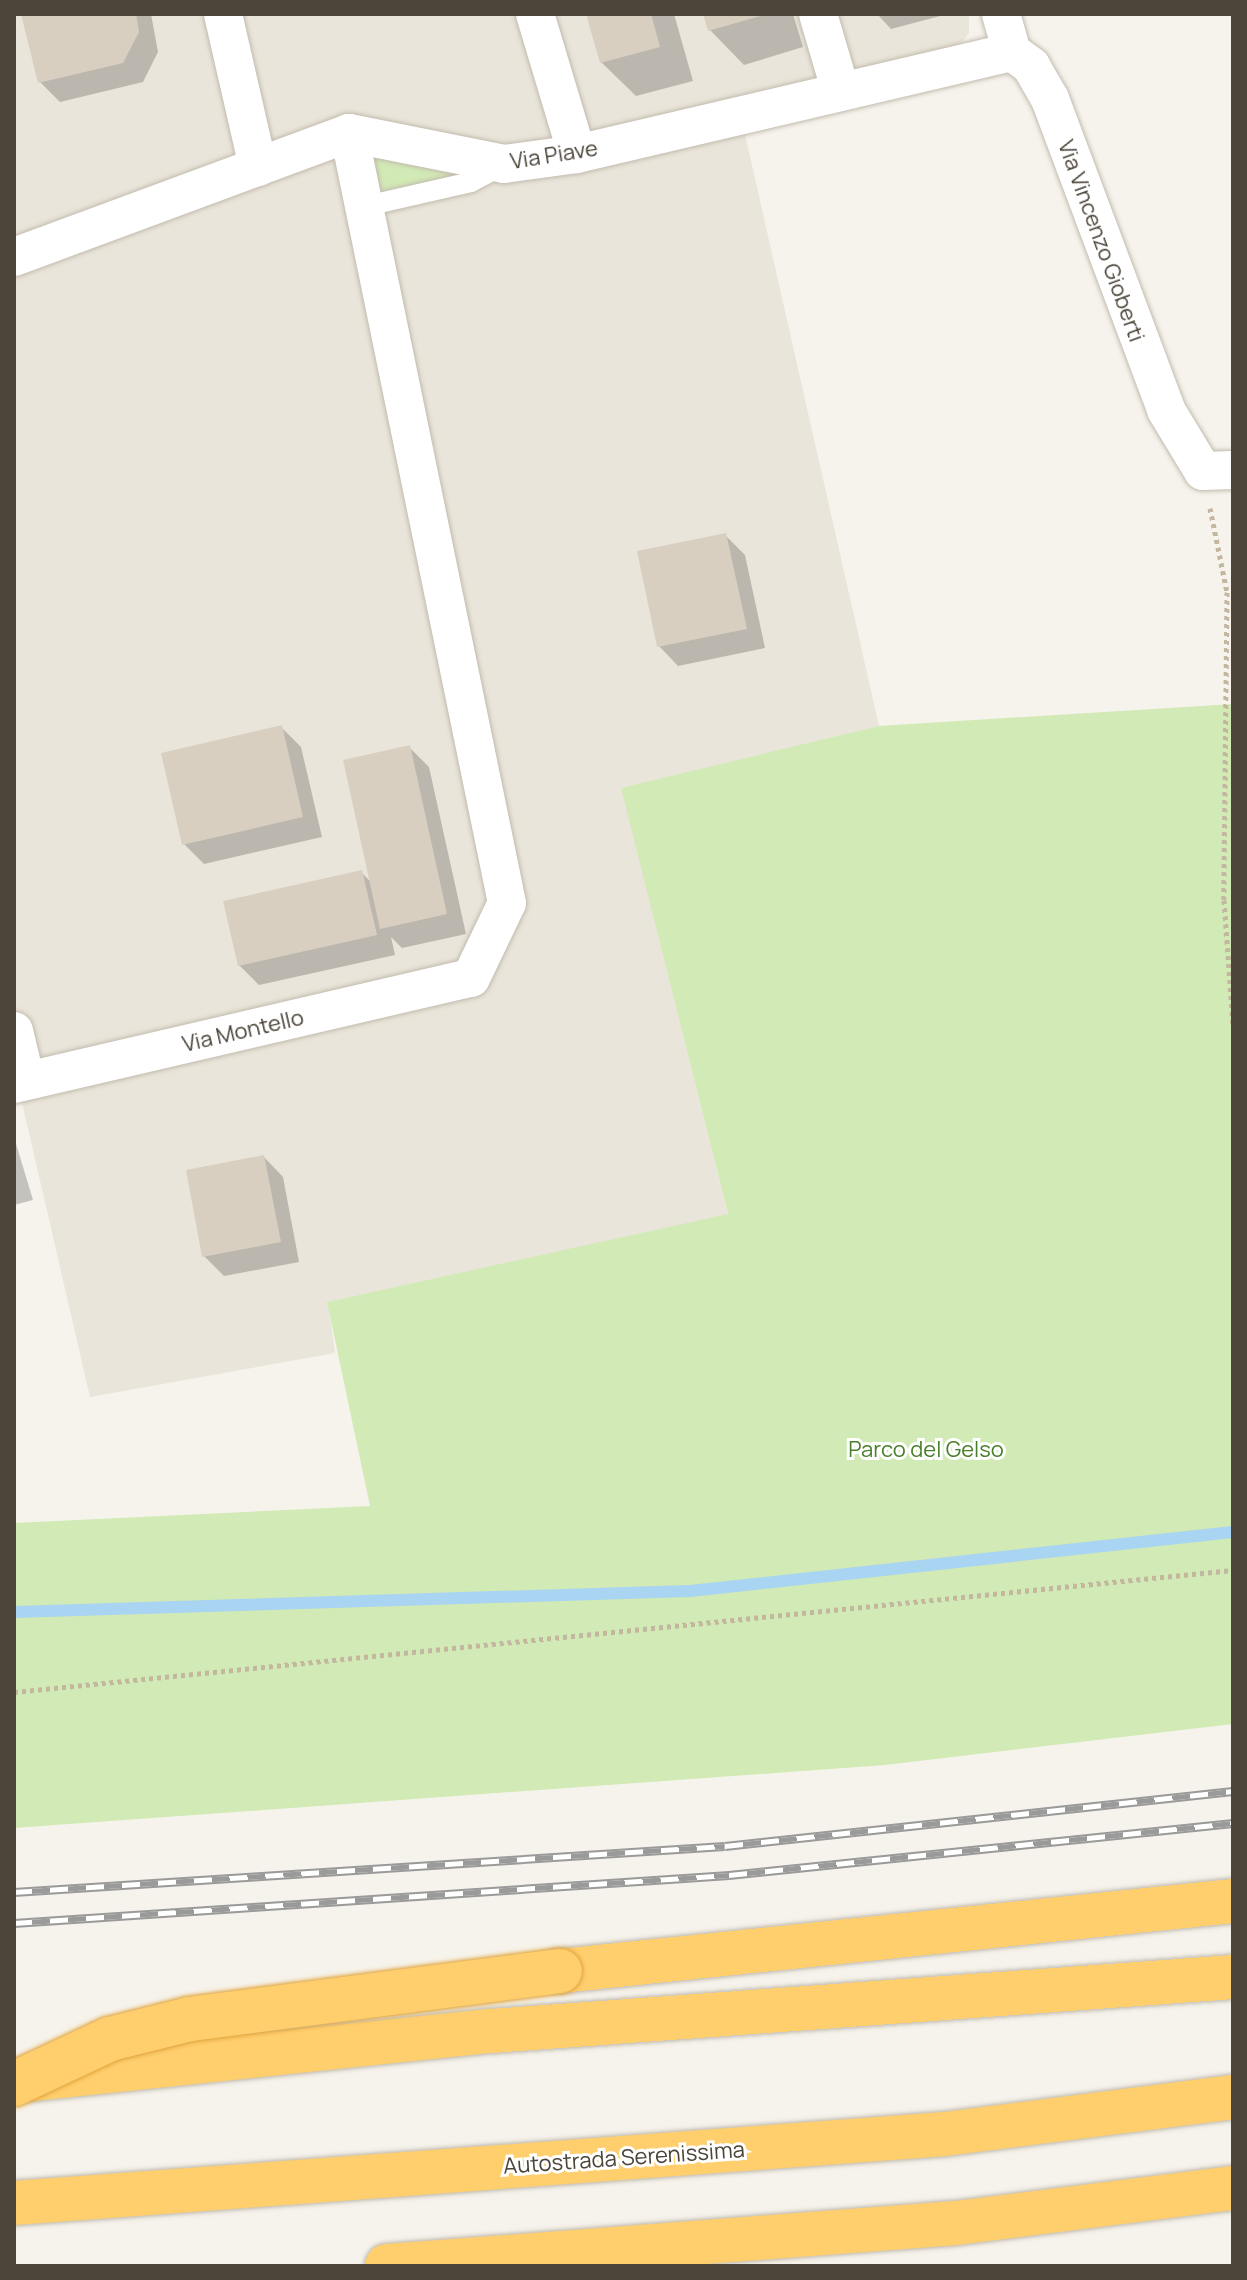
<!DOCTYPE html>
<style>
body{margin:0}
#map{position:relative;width:1247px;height:2280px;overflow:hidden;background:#f6f3ec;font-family:Manrope,sans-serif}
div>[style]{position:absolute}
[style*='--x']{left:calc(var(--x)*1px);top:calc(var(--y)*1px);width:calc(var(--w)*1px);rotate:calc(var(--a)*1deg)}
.residential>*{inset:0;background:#eae5da}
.green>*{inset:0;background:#d2eab5}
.shadow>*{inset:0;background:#0003}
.stream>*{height:12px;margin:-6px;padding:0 6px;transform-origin:6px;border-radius:6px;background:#a9d4f2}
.building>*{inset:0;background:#d8cfc1}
.path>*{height:5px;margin-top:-2.5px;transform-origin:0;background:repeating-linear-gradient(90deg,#c4b79f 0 4px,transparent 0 8px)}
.roads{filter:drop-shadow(0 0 2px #c2bbae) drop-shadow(0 0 2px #c2bbae)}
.service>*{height:20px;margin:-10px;padding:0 10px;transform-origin:10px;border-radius:10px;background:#fff}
.minor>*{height:38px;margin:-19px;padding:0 19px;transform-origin:19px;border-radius:19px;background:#fff}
.motorway>*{height:44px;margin:-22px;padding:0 22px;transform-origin:22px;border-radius:22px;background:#ffcf6e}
.rail>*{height:9px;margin-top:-4.5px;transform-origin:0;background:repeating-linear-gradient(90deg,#fff 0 18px,#9a9a9a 0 36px);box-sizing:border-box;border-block:2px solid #9a9a9a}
.bridges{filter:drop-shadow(0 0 2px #e0a43c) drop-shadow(0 0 2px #e0a43c)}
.motorway-bridge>*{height:44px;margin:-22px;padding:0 22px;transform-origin:22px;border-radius:22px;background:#ffcf6e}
span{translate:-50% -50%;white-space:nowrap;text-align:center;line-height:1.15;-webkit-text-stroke:6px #fff;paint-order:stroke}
.street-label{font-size:22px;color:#4b4439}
.park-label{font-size:22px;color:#4a7f2a}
.frame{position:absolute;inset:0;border:16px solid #4b4439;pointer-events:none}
</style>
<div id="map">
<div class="residential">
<i style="clip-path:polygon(14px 14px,969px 14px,969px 33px,958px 48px,737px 99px,879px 726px,622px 789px,728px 1215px,328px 1302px,335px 1353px,90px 1397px,14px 1068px)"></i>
</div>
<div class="green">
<i style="clip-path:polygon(375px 156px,449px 173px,455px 175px,384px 196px,377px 193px,369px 158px)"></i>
<i style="clip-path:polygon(1233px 704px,1233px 1724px,885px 1765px,14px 1828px,14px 1523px,370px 1506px,327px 1302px,728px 1214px,621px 788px,879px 726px)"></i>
</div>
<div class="shadow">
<i style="clip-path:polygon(23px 14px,151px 14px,158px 52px,143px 82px,60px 102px,40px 82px)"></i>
<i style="clip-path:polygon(588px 14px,674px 14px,693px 81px,636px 96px,601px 62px)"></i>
<i style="clip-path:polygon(705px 14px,793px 14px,803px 47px,744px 65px,710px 30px)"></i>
<i style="clip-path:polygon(877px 14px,943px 14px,944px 15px,891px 29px)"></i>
<i style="clip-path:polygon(725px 535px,745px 555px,765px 648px,678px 666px,659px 646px)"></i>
<i style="clip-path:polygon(281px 727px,301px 747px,322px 837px,204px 864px,184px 844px)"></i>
<i style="clip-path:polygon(409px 747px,429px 767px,466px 934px,402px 948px,391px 937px,395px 955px,259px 985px,239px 965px,361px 872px,372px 883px)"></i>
<i style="clip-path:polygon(14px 1137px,33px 1200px,14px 1205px)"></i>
<i style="clip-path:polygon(264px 1157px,283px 1177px,299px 1262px,224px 1276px,204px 1256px)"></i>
</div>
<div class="stream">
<i style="--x:14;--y:1612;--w:676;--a:-1.78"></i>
<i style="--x:690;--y:1591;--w:546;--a:-6.2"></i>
</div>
<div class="building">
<i style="clip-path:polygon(21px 14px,136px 14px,139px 32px,123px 63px,38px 83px)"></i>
<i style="clip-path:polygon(586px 14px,651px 14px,660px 47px,600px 63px)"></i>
<i style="clip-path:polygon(703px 14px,764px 14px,764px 15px,708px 31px)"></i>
<i style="clip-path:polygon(726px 533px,747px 629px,657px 647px,637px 551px)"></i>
<i style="clip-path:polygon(282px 725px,303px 817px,182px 845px,161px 753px)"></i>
<i style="clip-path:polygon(410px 745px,447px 914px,380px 929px,343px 760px)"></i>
<i style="clip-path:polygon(362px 870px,377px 935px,238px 966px,223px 901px)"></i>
<i style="clip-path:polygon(264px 1155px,281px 1242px,202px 1257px,186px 1170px)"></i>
</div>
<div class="path">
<i style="--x:1210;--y:508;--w:86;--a:78.6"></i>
<i style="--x:1227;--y:592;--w:308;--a:90.6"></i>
<i style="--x:1224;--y:900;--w:125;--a:85.9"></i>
<i style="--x:14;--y:1692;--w:1225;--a:-5.72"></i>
</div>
<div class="roads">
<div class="service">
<i style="--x:366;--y:206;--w:108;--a:-12.9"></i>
<i style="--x:471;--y:182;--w:36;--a:-28"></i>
</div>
<div class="minor">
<i style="--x:223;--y:14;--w:157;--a:77.1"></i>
<i style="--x:535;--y:14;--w:146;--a:73.3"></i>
<i style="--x:818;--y:14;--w:81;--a:73.6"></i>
<i style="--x:1001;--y:14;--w:40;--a:74"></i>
<i style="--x:1012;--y:52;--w:24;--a:36"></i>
<i style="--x:1031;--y:66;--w:38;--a:60"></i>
<i style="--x:1050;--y:99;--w:332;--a:69.5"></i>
<i style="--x:1166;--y:410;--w:71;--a:58.8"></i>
<i style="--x:1203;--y:471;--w:30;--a:-2"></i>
<i style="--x:14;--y:257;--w:357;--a:-20.3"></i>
<i style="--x:349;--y:133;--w:158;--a:11.3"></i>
<i style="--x:504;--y:164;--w:74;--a:-7.8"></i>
<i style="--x:577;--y:154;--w:447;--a:-13.2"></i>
<i style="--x:14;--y:1031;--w:51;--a:76.5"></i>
<i style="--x:14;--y:1084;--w:469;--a:-13.1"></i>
<i style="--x:471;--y:978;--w:83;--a:-64.4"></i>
<i style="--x:507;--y:903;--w:786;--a:-101.6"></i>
</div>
<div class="motorway">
<i style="--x:560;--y:1971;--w:677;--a:-5.94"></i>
<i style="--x:32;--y:2079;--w:462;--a:-6"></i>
<i style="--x:491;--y:2031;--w:744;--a:-4.16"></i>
<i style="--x:14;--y:2203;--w:934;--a:-4.24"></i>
<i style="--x:945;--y:2134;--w:290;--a:-7.3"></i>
<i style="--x:387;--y:2266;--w:571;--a:-4.32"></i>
<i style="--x:956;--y:2223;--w:279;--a:-7.2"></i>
</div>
</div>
<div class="rail">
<i style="--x:14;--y:1892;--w:712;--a:-3.7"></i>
<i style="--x:725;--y:1846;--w:511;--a:-6.18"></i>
<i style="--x:14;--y:1923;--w:717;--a:-3.84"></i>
<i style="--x:729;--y:1875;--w:507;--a:-5.89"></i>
</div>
<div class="bridges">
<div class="motorway-bridge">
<i style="--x:14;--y:2084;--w:106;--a:-25.1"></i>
<i style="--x:110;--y:2039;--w:82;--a:-14"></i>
<i style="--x:190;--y:2019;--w:373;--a:-7.4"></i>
</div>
</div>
<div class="street-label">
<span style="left:554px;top:155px;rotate:-9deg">Via Piave</span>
<span style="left:1101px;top:241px;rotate:70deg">Via Vincenzo Gioberti</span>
<span style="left:243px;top:1031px;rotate:-13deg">Via Montello</span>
<span style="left:624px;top:2158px;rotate:-4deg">Autostrada Serenissima</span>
</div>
<div class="park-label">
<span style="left:926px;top:1450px">Parco del Gelso</span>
</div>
<div class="frame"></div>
</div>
